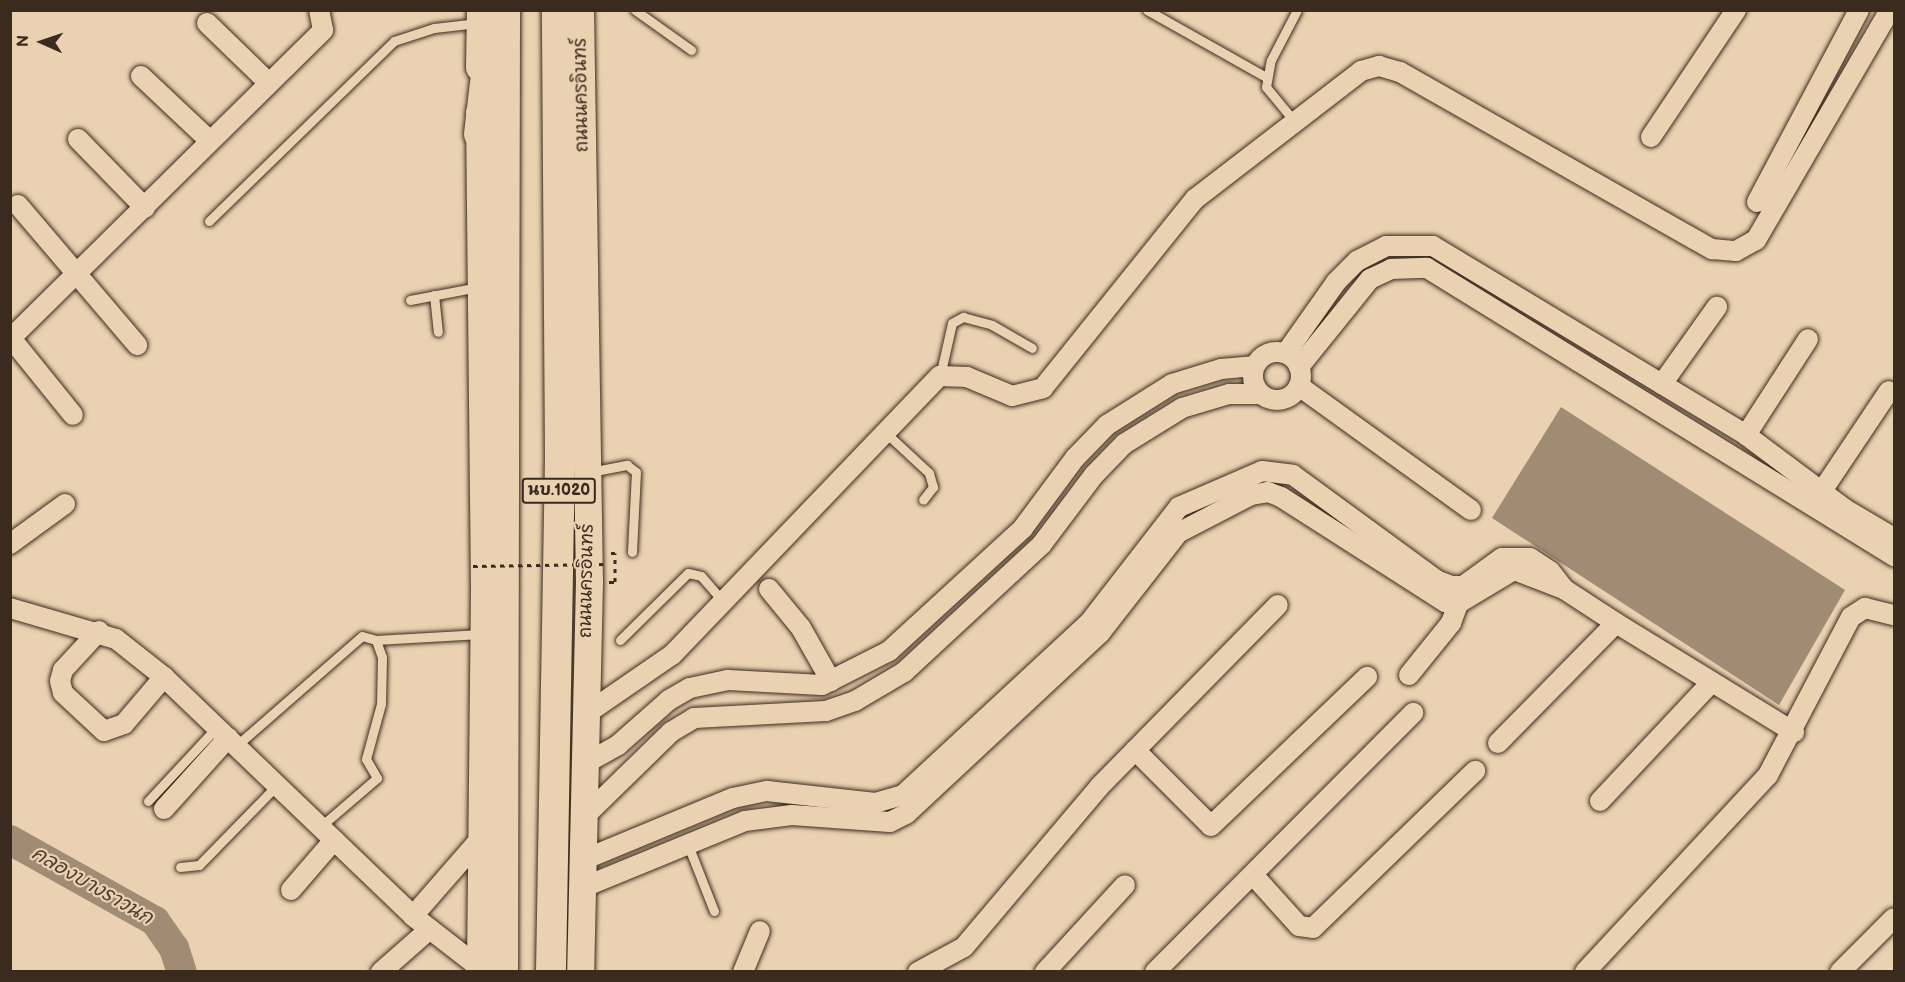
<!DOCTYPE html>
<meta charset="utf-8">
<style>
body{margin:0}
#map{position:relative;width:1905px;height:982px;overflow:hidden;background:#e9d1b1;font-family:"Balsamiq Sans","Playpen Sans Thai",sans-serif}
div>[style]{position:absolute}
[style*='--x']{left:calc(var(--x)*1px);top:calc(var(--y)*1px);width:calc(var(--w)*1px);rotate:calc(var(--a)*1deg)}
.water>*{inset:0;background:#a08b74}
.river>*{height:30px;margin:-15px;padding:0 15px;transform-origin:15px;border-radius:15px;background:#a08b74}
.path>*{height:3px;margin-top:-1.5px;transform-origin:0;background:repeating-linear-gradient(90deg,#3b2a1e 0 4.5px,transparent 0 9px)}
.roads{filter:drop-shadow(0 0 2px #3b2a1e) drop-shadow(0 0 2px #3b2a1e)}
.service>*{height:9px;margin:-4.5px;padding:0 4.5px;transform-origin:4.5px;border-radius:4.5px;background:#e9d1b1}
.minor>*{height:20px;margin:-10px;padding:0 10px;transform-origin:10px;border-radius:10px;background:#e9d1b1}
.minor>.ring{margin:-10px;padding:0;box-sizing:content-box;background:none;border:20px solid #e9d1b1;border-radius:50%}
.secondary>*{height:27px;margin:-13.5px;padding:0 13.5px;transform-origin:13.5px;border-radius:13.5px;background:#e9d1b1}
.primary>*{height:30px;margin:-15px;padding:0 15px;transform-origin:15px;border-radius:15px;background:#e9d1b1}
.path-bridge>*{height:3px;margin-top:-1.5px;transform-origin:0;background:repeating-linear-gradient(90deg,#3b2a1e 0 4.5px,transparent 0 9px)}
span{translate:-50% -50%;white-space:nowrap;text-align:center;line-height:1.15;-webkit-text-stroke:4.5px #e9d1b1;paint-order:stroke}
.shield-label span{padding:2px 4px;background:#e9d1b1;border:2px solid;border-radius:4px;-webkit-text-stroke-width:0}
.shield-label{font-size:16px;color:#3b2a1e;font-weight:700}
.street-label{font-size:18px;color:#3b2a1e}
.water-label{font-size:20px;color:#4f3d2f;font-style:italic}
.frame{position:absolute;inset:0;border:12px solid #3b2a1e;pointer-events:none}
.north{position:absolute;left:12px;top:12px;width:60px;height:60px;-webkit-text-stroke:4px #e9d1b1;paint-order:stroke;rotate:273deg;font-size:16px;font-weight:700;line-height:24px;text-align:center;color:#3b2a1e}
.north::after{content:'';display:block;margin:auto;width:21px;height:27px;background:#3b2a1e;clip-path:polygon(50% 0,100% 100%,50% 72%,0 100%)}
</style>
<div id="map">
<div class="water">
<i style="clip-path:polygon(1561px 407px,1845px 590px,1779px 705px,1492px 518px)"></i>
</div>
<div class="river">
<i style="--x:10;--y:840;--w:166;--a:29.2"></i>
<i style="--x:155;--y:921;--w:33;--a:55"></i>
<i style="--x:174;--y:948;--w:25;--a:72"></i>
</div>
<div class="path">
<i style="--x:609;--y:582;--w:6;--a:0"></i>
<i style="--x:615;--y:582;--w:29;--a:-90"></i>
<i style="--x:615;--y:553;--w:6;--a:180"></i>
</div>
<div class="roads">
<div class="service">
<i style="--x:635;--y:10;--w:69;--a:35.5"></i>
<i style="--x:1147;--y:10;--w:137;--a:29.4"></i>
<i style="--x:1295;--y:122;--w:45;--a:-129.6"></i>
<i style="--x:1266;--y:87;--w:27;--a:-80"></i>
<i style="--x:1271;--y:60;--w:56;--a:-62.5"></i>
<i style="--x:209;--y:221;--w:258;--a:-44.2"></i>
<i style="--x:394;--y:41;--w:42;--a:-18"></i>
<i style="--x:434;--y:28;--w:44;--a:-6.5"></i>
<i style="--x:434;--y:295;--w:37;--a:84"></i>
<i style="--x:410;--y:300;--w:69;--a:-10.8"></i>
<i style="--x:940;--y:376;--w:54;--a:-77.2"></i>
<i style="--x:952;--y:323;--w:13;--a:-29"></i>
<i style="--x:963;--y:317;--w:30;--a:15"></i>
<i style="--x:992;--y:325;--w:46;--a:29.9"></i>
<i style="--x:887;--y:434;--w:57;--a:42.9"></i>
<i style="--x:929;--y:473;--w:15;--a:74"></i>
<i style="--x:933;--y:487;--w:16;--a:128"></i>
<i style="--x:590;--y:472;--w:38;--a:-11"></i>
<i style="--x:627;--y:465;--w:11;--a:38"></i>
<i style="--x:636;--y:472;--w:80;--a:92.9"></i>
<i style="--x:376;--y:640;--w:105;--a:-3.3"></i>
<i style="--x:620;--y:640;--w:95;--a:-44.6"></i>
<i style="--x:688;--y:573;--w:13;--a:13"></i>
<i style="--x:701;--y:576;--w:35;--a:49"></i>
<i style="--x:236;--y:746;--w:167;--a:-41.1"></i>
<i style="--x:362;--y:636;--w:15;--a:16"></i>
<i style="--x:376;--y:640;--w:18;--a:71"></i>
<i style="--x:382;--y:657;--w:47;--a:91.2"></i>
<i style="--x:381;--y:704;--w:57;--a:105.3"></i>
<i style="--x:366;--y:759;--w:22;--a:60"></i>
<i style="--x:377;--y:778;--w:75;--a:139.3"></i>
<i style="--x:148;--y:801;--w:101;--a:-47"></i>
<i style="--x:688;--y:845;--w:71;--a:68.5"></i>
<i style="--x:180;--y:867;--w:19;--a:-6"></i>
<i style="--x:199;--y:865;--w:112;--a:-45.7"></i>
</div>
<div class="minor">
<i style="--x:207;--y:23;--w:86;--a:44.1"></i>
<i style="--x:141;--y:76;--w:93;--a:43.3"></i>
<i style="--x:1651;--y:137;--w:153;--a:-56.2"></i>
<i style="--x:78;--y:139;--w:96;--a:45.8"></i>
<i style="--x:1757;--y:202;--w:217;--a:-62"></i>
<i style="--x:18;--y:205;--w:184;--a:49.6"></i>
<i style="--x:10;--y:337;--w:100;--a:51.1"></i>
<i style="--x:10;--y:339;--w:440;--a:-44.6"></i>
<i style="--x:323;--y:30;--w:20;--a:-101"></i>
<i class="ring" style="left:1253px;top:352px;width:28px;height:28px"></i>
<i style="--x:1286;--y:353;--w:87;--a:-54.8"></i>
<i style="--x:1336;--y:282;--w:30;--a:-45"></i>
<i style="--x:1357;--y:261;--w:33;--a:-27"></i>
<i style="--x:1386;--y:246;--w:47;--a:0"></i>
<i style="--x:1433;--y:246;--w:366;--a:31.1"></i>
<i style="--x:1746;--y:435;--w:124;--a:36.8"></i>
<i style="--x:1845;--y:509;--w:57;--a:30.6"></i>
<i style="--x:1299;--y:367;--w:113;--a:-51.1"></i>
<i style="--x:1370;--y:279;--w:23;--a:-25"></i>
<i style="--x:1391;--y:269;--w:36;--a:-2"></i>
<i style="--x:1427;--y:268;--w:549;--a:31.66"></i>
<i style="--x:1662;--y:384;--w:95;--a:-54.5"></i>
<i style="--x:1299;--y:386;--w:212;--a:35.8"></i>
<i style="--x:1746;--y:435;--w:114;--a:-57.1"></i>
<i style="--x:1822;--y:491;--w:120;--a:-56.2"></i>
<i style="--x:10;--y:544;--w:68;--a:-36"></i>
<i style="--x:769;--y:589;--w:50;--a:50.6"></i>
<i style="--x:801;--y:628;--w:61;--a:60.5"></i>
<i style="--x:10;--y:608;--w:110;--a:16.3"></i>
<i style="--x:116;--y:639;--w:61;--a:38.4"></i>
<i style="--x:164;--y:677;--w:345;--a:43.8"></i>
<i style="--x:413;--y:916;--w:85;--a:37.8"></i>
<i style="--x:99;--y:631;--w:53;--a:132.7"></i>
<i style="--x:63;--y:670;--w:11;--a:105"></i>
<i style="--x:60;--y:681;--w:12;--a:76"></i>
<i style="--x:63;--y:693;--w:56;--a:42.8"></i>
<i style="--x:104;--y:731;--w:21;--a:-19"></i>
<i style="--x:124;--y:724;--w:62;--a:-49.6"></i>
<i style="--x:1409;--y:675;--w:67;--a:-51.1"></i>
<i style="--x:1451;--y:623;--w:33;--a:-70"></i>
<i style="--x:586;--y:714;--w:104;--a:-34.5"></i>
<i style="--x:672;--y:655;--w:387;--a:-46.2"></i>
<i style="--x:940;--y:376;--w:27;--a:2"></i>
<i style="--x:967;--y:377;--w:49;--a:22.9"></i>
<i style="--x:1012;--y:396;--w:32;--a:-14"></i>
<i style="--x:1043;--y:388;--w:243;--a:-51.2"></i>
<i style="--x:1195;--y:199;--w:210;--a:-37.6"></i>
<i style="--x:1361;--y:71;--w:19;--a:-16"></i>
<i style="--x:1379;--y:66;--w:22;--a:16"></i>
<i style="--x:1400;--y:72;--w:359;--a:29.6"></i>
<i style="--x:1712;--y:249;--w:24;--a:5"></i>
<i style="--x:1736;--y:251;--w:23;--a:-29"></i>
<i style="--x:1756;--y:240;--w:266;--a:-59.8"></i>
<i style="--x:1498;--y:743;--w:168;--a:-45.5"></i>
<i style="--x:1135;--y:750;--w:107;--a:45"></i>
<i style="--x:1211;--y:826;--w:216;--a:-43.7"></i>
<i style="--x:586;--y:763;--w:37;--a:-29"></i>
<i style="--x:618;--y:745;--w:68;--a:-41.4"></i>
<i style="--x:669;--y:700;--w:24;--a:-30"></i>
<i style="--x:690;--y:688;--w:39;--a:-12"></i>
<i style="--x:728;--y:680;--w:94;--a:3"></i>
<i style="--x:822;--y:685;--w:75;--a:-26.9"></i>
<i style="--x:889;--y:651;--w:182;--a:-42.5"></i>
<i style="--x:1023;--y:528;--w:87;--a:-53.4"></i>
<i style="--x:1075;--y:458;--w:46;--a:-45.9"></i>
<i style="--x:1107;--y:425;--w:77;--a:-32.2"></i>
<i style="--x:1172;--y:384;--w:51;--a:-17"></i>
<i style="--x:1221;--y:369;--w:33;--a:-5"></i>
<i style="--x:1600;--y:801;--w:161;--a:-46.8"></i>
<i style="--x:164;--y:809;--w:96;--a:-48"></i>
<i style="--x:586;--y:815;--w:119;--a:-44.3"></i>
<i style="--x:671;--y:732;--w:27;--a:-31"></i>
<i style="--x:694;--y:718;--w:132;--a:-3"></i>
<i style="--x:826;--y:711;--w:31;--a:-19"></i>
<i style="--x:855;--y:701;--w:57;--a:-30.6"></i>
<i style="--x:904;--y:672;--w:188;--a:-42.8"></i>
<i style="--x:1042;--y:544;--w:86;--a:-53"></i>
<i style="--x:1094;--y:475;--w:43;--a:-45.9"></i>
<i style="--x:1124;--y:444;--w:68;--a:-31.8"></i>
<i style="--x:1182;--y:408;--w:49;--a:-16.6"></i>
<i style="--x:1229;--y:394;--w:30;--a:0"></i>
<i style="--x:583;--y:860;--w:162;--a:-22.5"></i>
<i style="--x:733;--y:798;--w:35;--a:-12"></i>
<i style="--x:767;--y:791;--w:109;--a:6.3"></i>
<i style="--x:875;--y:803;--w:29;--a:-16"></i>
<i style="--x:903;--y:795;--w:253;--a:-42.8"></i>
<i style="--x:1089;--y:623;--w:147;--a:-52.2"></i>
<i style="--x:1179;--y:507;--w:90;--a:-23.4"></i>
<i style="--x:1262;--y:471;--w:31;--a:7"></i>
<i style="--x:1293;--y:475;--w:180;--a:36.2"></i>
<i style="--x:1438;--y:581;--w:15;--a:20"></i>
<i style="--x:1452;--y:586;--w:11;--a:0"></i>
<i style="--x:1463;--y:586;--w:48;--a:-35.7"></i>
<i style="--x:1502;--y:558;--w:28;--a:0"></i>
<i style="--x:1530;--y:558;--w:24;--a:33"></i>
<i style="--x:1550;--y:571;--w:23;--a:52"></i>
<i style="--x:1564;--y:589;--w:62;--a:33.2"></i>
<i style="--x:1616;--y:623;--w:209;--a:31.5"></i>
<i style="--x:1254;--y:876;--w:67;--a:48"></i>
<i style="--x:1299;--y:926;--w:14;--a:8"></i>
<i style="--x:1313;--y:928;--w:226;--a:-44.1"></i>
<i style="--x:584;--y:887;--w:174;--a:-22.3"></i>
<i style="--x:745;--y:821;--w:47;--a:-7.3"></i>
<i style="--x:792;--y:815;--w:98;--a:4.1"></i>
<i style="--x:890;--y:822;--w:18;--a:-27"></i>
<i style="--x:906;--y:814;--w:265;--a:-43"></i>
<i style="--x:1100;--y:633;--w:127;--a:-52"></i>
<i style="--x:1178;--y:533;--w:82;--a:-27.5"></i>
<i style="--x:1251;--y:495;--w:17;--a:-10"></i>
<i style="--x:1268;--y:492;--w:14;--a:21"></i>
<i style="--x:1281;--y:497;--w:195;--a:32.6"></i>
<i style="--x:1445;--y:602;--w:14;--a:4"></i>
<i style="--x:1459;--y:603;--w:64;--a:-31"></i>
<i style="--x:1514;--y:570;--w:53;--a:20.8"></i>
<i style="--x:291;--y:890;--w:66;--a:-49.3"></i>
<i style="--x:413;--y:916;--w:103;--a:-48.9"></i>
<i style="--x:381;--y:972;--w:65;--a:-41.3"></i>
<i style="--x:743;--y:972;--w:44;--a:-67.5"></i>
<i style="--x:918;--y:972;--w:52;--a:-28.5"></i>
<i style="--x:964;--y:947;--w:209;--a:-49.8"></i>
<i style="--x:1099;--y:787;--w:255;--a:-45.5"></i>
<i style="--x:1045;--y:972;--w:118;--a:-47.4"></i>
<i style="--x:1155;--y:972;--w:366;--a:-45.1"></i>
<i style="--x:1585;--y:972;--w:269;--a:-47.1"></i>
<i style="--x:1768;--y:775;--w:178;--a:-62.3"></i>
<i style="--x:1851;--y:617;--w:17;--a:-33"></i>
<i style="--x:1865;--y:608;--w:30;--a:14"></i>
<i style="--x:1840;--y:972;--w:76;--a:-45"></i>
</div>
<div class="secondary">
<i style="--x:580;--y:10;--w:572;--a:89.1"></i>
<i style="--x:589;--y:582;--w:390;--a:91.3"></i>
<i style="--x:479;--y:67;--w:57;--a:-89"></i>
<i style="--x:479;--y:112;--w:475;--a:89.4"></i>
<i style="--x:484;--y:587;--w:385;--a:90.6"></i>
</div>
<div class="primary">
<i style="--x:479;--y:134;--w:94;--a:-83.3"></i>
<i style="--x:503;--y:972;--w:962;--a:-89.88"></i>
<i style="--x:551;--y:972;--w:514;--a:-89"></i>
<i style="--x:560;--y:458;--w:448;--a:-90.4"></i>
</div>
</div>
<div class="path-bridge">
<i style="--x:473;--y:566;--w:131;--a:-0.9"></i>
</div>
<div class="shield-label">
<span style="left:559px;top:491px">นบ.1020</span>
</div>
<div class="street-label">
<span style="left:582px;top:95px;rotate:-91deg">ถนนนครอินทร์</span>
<span style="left:587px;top:581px;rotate:-89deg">ถนนนครอินทร์</span>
</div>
<div class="water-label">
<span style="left:92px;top:886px;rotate:30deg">คลองบางราวนก</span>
</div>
<div class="frame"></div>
<div class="north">N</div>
</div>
